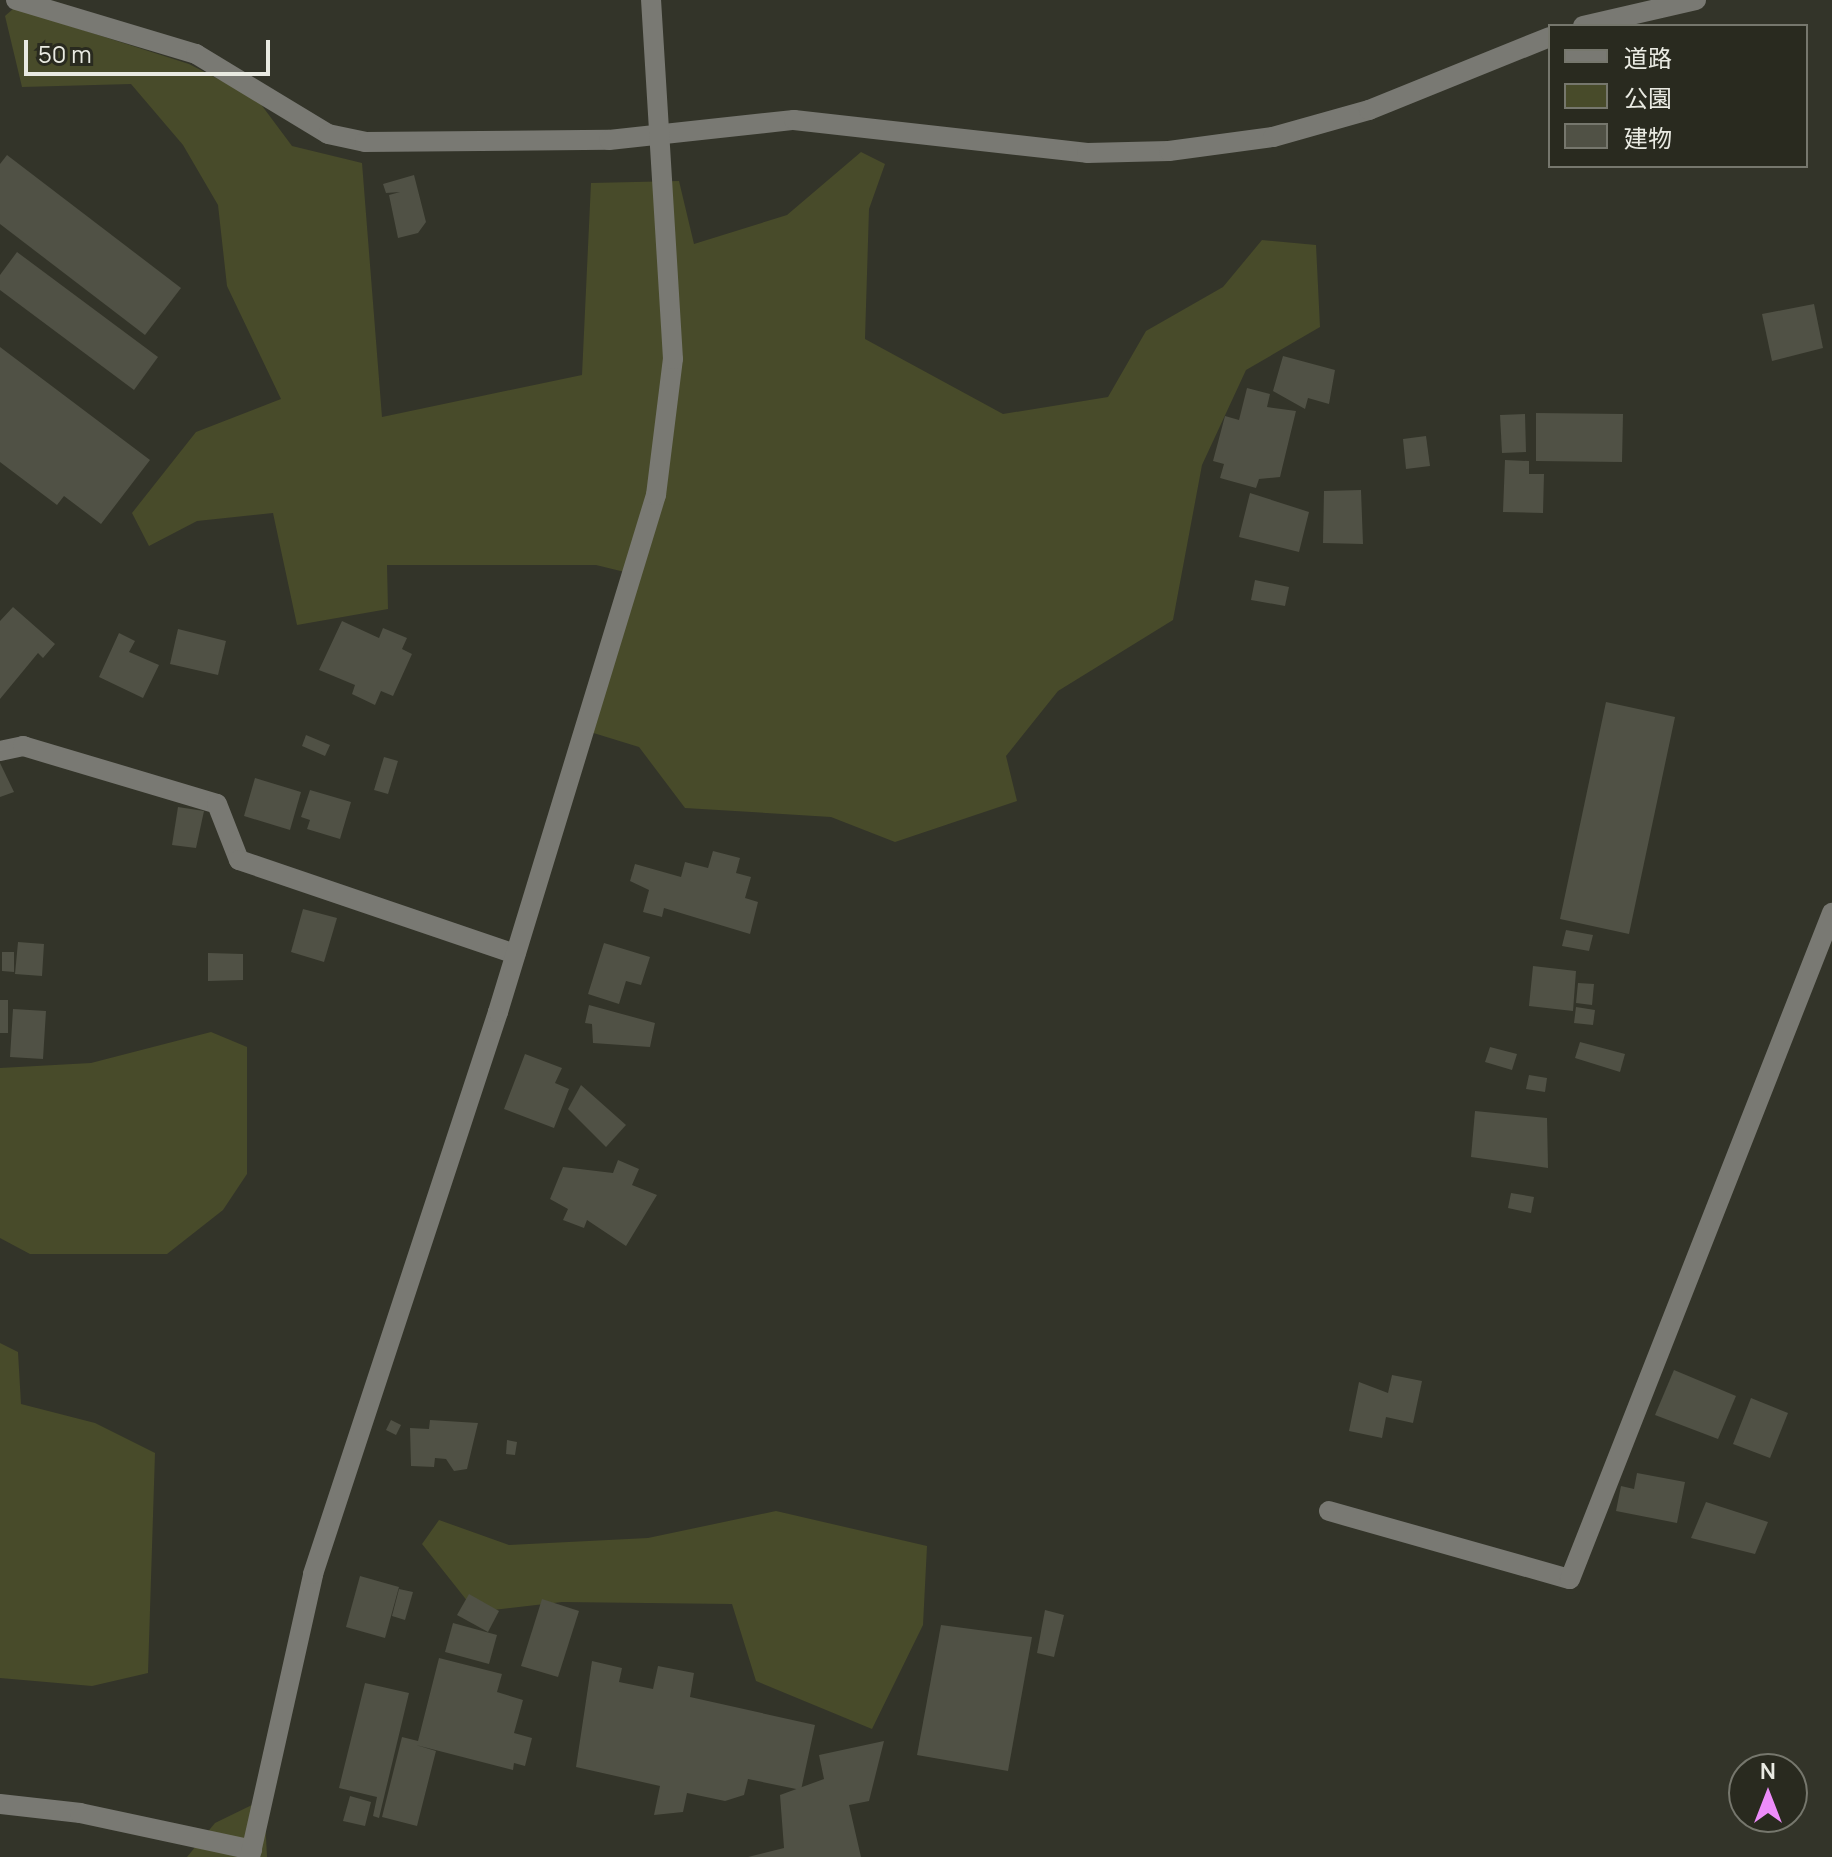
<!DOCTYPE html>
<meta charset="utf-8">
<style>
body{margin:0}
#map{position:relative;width:1832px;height:1857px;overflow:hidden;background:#333429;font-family:Manrope,"Noto Sans JP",sans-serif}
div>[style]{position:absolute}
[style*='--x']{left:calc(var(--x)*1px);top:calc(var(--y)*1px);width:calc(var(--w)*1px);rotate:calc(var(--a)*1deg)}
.green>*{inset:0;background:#484b2a}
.building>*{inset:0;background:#505145}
.minor>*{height:20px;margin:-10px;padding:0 10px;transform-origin:10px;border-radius:10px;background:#797973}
span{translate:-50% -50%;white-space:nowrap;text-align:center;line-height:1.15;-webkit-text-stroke:6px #292a1f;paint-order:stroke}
.legend{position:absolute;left:1548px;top:24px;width:260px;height:144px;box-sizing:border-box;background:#292a1f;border:2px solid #76776d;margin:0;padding:10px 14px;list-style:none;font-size:24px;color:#e9eae2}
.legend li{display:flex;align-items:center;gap:16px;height:40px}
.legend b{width:40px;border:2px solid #76776d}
.north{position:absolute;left:1728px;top:1753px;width:80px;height:80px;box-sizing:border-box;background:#292a1f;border:2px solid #76776d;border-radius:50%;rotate:0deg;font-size:22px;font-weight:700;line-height:32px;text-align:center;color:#e9eae2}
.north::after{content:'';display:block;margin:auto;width:28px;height:36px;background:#ed8cfa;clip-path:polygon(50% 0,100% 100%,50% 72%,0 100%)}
.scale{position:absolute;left:24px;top:40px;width:246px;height:36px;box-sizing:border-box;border:4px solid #e9eae2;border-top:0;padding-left:10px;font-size:24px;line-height:28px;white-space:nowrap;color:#e9eae2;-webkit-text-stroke:6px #292a1f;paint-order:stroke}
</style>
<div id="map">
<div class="green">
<i style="clip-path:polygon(14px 8px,189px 64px,257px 99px,292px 146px,362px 163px,382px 417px,582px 375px,591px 183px,679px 181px,694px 244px,787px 215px,861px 152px,885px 164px,869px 209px,865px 339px,1003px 414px,1108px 397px,1146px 331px,1223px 287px,1262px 240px,1316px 245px,1320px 327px,1246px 370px,1202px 465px,1173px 620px,1058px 691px,1006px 756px,1017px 801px,895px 842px,831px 817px,685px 808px,639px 747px,587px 731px,637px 575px,596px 565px,387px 565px,388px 609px,297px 625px,273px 513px,197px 521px,149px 546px,132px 513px,196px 432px,281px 399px,227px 286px,218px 205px,183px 145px,131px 84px,22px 87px,5px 16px)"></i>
<i style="clip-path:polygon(211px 1032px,247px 1047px,247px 1174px,223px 1210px,167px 1254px,30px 1254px,0 1238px,0 1068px,91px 1063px)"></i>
<i style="clip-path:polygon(0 1343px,18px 1352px,21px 1404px,95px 1423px,155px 1453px,148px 1673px,92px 1686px,0 1678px)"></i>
<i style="clip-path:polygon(776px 1511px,927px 1546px,923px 1625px,872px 1729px,756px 1681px,732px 1604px,562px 1602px,476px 1612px,422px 1544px,439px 1520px,509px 1545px,648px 1538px)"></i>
<i style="clip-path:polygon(264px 1799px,267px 1857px,187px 1857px,215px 1823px)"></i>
</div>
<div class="building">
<i style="clip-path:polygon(7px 155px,181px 288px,145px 335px,0 224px,0 164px)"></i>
<i style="clip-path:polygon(414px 175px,426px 222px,418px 233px,398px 238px,389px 195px,400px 192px,386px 193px,383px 184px)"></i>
<i style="clip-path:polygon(17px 252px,158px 357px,134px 390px,0 290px,0 275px)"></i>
<i style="clip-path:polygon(1814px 304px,1823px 348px,1772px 361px,1762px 314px)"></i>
<i style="clip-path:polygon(0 347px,150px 460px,101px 524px,64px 496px,57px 505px,0 462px)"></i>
<i style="clip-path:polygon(1283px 356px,1335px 370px,1329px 404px,1308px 398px,1305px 409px,1273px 391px)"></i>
<i style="clip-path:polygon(1247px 388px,1270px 394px,1267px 407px,1296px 411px,1280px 477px,1259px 479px,1256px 488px,1220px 478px,1224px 464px,1213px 461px,1225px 416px,1239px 420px)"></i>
<i style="clip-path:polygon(1536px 413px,1623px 414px,1622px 462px,1536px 461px)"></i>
<i style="clip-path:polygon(1525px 414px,1526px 452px,1502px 453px,1500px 415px)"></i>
<i style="clip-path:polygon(1426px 436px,1430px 466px,1406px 469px,1403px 439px)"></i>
<i style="clip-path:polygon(1505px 460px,1529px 461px,1529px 474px,1544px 474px,1543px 513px,1503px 512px)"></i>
<i style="clip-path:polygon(1361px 490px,1363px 544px,1323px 543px,1324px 491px)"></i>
<i style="clip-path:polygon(1250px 493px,1309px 512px,1299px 552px,1239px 537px)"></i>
<i style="clip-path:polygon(1255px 580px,1289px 587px,1285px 606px,1251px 600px)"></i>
<i style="clip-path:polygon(13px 607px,55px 644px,43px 658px,38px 653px,0 699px,0 621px)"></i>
<i style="clip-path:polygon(342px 621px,379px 638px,383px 628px,407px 638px,402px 649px,412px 654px,393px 696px,381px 691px,375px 705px,352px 694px,355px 685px,319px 670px)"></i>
<i style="clip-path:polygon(178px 629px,226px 641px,218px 675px,170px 664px)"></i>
<i style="clip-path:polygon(119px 633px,135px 641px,129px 652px,159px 665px,143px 698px,99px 677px)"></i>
<i style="clip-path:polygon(1606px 702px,1675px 717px,1629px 934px,1560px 919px)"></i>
<i style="clip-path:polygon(306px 735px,330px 745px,325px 756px,302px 746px)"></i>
<i style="clip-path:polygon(384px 757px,398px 761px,388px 794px,374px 790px)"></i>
<i style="clip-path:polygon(0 763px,14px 792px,0 797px)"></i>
<i style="clip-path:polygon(255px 778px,301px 792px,290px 830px,244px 816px)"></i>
<i style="clip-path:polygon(310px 790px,351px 802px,340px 839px,307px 829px,310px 820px,301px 817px)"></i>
<i style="clip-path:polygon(178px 807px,204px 811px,196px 848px,172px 845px)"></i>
<i style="clip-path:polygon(713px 851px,740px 858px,736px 873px,751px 877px,745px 898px,758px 902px,750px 934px,664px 908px,662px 917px,643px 912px,649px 890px,630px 881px,635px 864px,681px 877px,685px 862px,708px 868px)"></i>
<i style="clip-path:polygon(303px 909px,337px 918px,324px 962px,291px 952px)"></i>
<i style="clip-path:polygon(1566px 930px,1593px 935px,1589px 951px,1562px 946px)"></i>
<i style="clip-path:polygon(18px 942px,44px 944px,42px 976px,15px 974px)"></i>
<i style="clip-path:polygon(604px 943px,650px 957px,641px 985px,626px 981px,619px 1004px,588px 994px)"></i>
<i style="clip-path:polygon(2px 952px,14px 952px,14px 972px,2px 971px)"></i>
<i style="clip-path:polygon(208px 953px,243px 954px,243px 980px,208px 981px)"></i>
<i style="clip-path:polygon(1533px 966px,1576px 971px,1573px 1011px,1529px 1006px)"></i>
<i style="clip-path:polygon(1578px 983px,1594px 984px,1592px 1005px,1576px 1003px)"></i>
<i style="clip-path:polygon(0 1000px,8px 1000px,8px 1033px,0 1033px)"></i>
<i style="clip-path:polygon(589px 1005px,655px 1023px,650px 1047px,593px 1043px,592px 1024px,585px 1023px)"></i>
<i style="clip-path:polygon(1576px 1007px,1595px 1010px,1593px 1025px,1574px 1023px)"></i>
<i style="clip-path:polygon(13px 1009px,46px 1011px,43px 1059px,10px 1057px)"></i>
<i style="clip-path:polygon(1580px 1042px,1625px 1054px,1620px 1072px,1575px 1058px)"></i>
<i style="clip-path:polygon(1490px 1047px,1517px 1054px,1512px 1070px,1485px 1062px)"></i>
<i style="clip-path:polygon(525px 1054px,562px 1068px,555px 1083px,569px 1089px,554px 1128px,504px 1109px)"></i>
<i style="clip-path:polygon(1529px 1075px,1547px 1078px,1545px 1092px,1526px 1089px)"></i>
<i style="clip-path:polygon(581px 1085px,626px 1125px,606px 1147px,568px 1109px)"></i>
<i style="clip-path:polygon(1475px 1111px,1547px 1118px,1548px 1168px,1471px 1157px)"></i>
<i style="clip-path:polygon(618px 1160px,639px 1169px,632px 1185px,657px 1195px,626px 1246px,587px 1220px,584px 1228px,563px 1220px,568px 1209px,550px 1199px,563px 1167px,613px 1173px)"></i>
<i style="clip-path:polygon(1511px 1193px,1534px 1197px,1531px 1213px,1508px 1208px)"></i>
<i style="clip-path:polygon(1674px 1370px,1736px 1396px,1718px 1439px,1655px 1415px)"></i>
<i style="clip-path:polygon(1392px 1375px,1422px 1381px,1413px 1423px,1386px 1417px,1382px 1438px,1349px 1431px,1359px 1382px,1388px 1393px)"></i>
<i style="clip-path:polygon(1751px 1398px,1788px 1413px,1770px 1458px,1733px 1444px)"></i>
<i style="clip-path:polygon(391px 1420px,401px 1425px,396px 1435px,386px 1430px)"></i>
<i style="clip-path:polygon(430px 1420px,478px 1423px,467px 1469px,454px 1471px,446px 1459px,435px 1458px,434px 1467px,411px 1466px,410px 1428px,429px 1429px)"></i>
<i style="clip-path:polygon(507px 1440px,517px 1442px,515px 1455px,506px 1454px)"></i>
<i style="clip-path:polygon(1637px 1473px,1685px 1482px,1677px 1523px,1616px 1511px,1621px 1486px,1634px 1489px)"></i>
<i style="clip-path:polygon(1706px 1502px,1768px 1522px,1755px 1554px,1691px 1538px)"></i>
<i style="clip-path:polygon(360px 1576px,399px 1587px,385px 1638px,346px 1627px)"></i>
<i style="clip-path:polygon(399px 1589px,413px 1592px,405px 1620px,392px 1616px)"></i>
<i style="clip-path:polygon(469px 1594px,499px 1611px,488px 1632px,457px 1615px)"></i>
<i style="clip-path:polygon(542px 1599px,579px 1611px,558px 1677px,521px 1666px)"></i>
<i style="clip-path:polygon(1045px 1610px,1064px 1615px,1054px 1657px,1037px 1653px)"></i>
<i style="clip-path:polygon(453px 1623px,497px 1635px,489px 1664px,445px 1652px)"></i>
<i style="clip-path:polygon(941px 1625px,1032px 1637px,1008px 1771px,917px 1755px)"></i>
<i style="clip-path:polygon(439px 1658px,502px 1674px,497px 1692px,523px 1700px,514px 1733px,532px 1738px,525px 1766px,514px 1763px,513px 1770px,416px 1745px,436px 1751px,417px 1826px,382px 1817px,402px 1737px,418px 1741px)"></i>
<i style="clip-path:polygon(592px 1661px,622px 1668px,619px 1682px,653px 1689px,658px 1666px,694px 1673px,690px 1697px,815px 1725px,801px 1790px,748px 1779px,744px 1795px,725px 1801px,687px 1793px,683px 1812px,654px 1815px,660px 1786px,576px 1767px)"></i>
<i style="clip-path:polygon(365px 1683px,409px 1693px,379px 1818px,373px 1816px,377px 1797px,339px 1788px)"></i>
<i style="clip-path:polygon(884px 1741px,869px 1801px,849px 1805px,861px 1857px,748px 1857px,784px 1848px,780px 1795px,824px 1779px,819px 1755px)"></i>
<i style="clip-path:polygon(350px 1796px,371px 1802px,365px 1826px,343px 1821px)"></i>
</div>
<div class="minor">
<i style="--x:16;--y:0;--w:188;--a:16.7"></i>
<i style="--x:196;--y:54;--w:154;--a:31.2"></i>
<i style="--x:328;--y:134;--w:38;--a:12"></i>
<i style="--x:365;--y:142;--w:244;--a:-0.5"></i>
<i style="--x:609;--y:140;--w:186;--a:-6.2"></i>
<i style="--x:794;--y:120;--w:295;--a:6.4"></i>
<i style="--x:1087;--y:153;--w:82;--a:-1.4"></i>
<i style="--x:1169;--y:151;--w:105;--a:-7.7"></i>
<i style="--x:1273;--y:137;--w:100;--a:-15.7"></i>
<i style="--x:1369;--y:110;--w:195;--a:-22"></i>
<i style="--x:1583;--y:26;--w:116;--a:-13"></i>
<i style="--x:0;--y:751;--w:24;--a:-12"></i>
<i style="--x:23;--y:746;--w:202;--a:16.6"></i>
<i style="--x:217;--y:804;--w:60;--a:68.6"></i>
<i style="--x:239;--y:860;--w:292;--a:18.8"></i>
<i style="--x:1329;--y:1511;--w:250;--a:15.8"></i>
<i style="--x:1570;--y:1579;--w:716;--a:-68.53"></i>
<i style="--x:0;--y:1804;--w:81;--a:6.4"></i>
<i style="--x:80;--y:1813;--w:176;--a:12.1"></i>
<i style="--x:250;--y:1857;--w:290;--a:-77.4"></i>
<i style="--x:313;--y:1574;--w:592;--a:-71.78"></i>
<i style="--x:498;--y:1012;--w:541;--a:-73.01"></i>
<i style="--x:656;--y:495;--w:137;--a:-82.9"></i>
<i style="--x:673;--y:359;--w:360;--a:-93.5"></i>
</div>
<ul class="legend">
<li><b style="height:10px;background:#797973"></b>道路</li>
<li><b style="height:22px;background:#484b2a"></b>公園</li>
<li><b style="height:22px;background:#505145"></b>建物</li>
</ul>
<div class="north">N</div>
<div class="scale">50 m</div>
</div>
